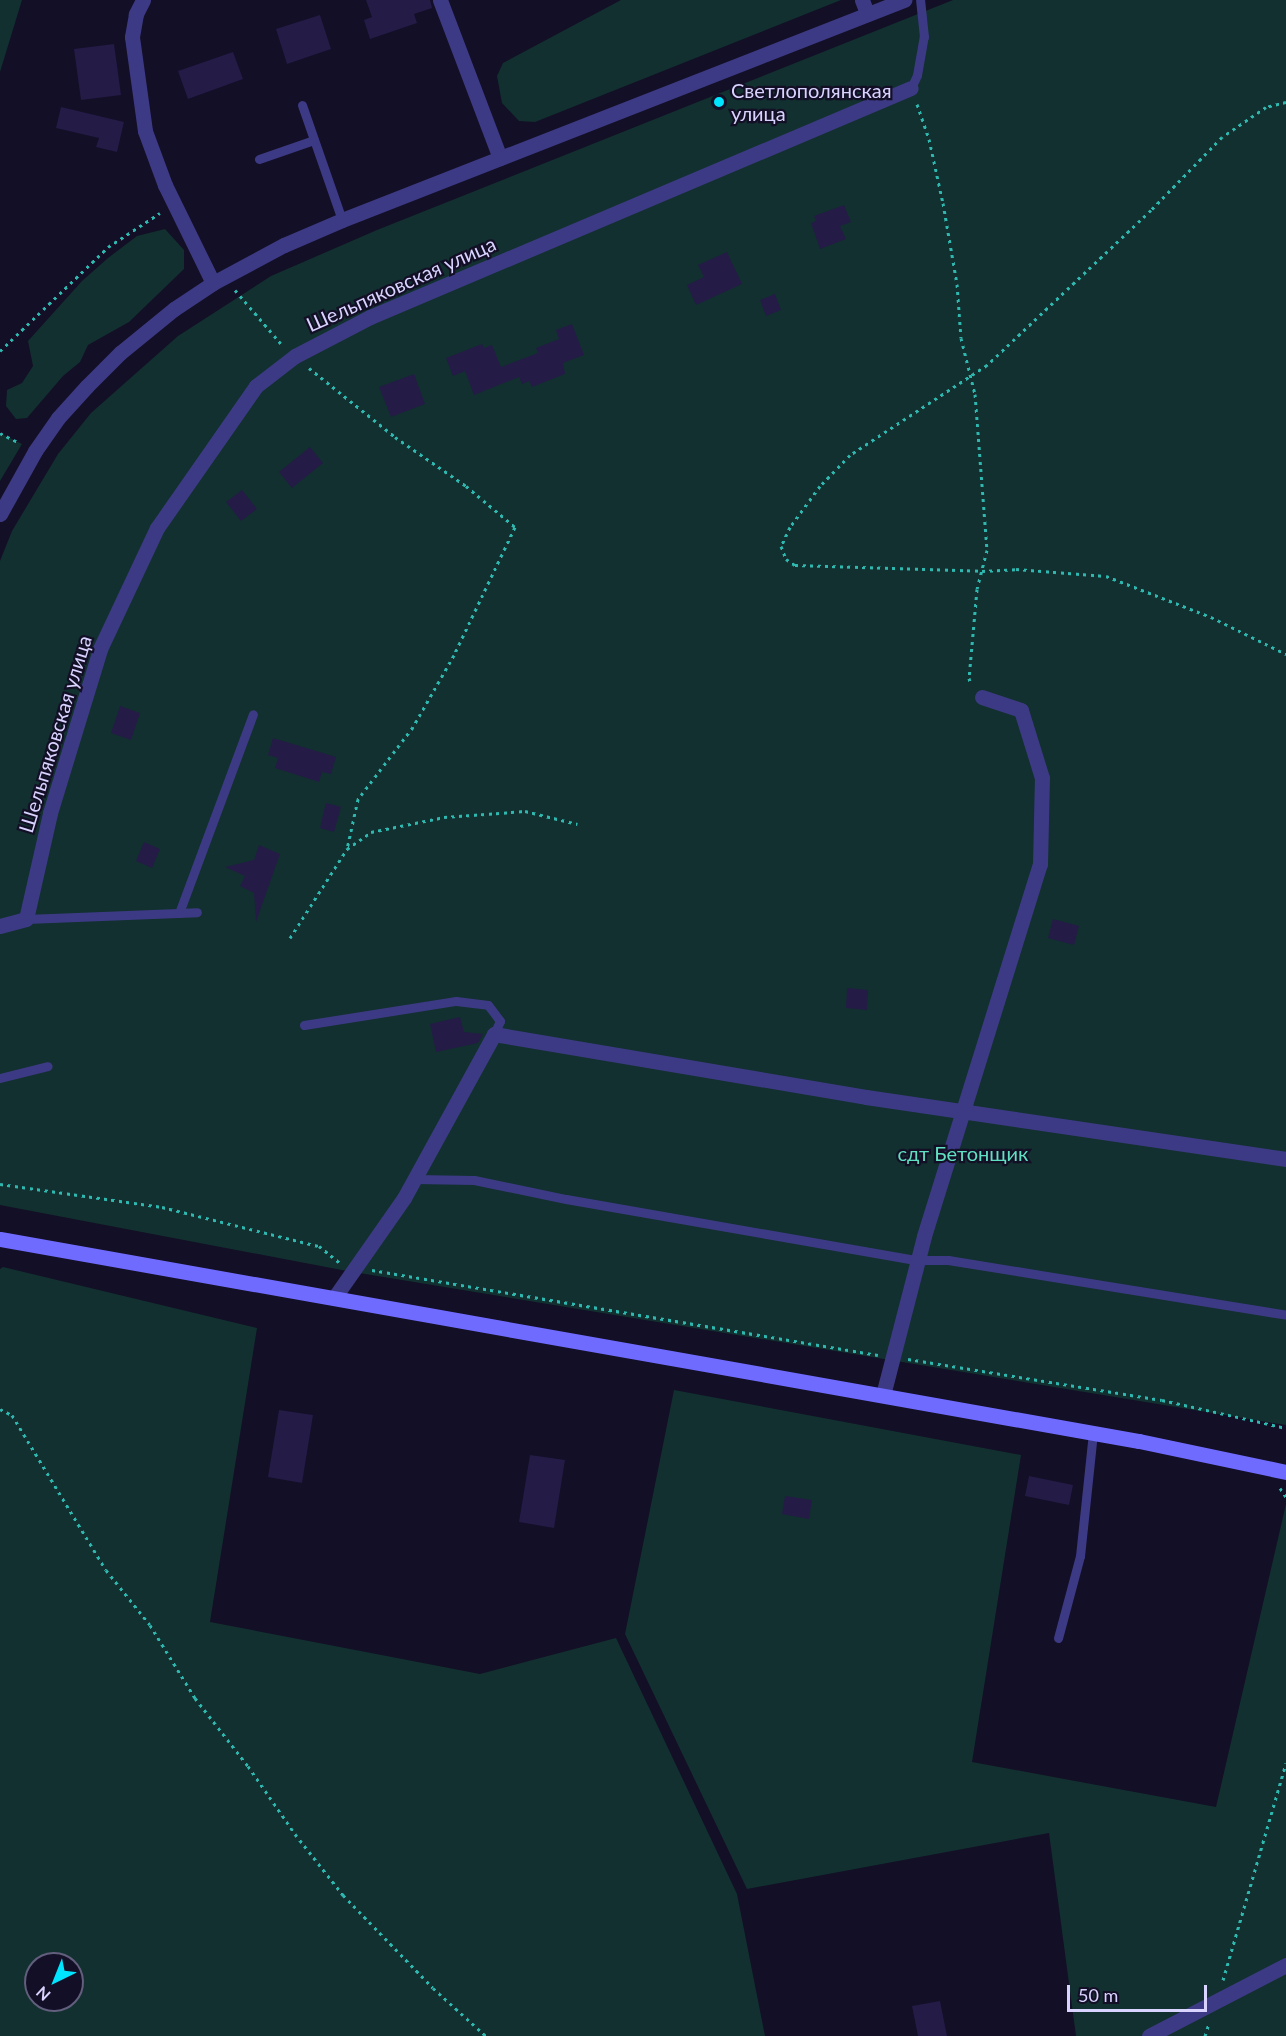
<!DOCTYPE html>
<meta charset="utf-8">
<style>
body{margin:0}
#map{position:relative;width:1286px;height:2036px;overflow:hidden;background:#130f26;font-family:Lato,sans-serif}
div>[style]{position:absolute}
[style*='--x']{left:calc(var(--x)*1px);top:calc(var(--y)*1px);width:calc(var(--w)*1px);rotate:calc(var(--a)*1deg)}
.green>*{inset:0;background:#12302f}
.building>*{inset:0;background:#241b47}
.path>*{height:3px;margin-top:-1.5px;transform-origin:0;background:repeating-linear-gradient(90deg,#2fb8b0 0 3px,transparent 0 7.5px)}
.service>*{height:9px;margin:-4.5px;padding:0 4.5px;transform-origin:4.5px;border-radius:4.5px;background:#3d3a85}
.minor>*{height:15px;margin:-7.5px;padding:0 7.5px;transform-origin:7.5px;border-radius:7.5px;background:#3d3a85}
.tertiary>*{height:15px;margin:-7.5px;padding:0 7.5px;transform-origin:7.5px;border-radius:7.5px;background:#3d3a85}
.secondary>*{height:15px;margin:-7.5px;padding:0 7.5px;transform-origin:7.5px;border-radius:7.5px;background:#6f6bff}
.dots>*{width:16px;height:16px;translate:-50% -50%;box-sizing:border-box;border:3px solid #130f26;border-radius:50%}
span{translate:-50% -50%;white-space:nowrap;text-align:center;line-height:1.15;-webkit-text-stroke:4.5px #130f26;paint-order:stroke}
.poi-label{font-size:20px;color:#d9d4ff}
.left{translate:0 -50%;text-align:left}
.street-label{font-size:20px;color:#d9d4ff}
.park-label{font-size:20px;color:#5fe0c0}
.north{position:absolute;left:24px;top:1952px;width:60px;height:60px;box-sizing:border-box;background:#130f26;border:2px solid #625e7d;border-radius:50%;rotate:223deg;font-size:16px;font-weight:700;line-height:24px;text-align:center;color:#d9d4ff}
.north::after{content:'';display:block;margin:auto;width:21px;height:27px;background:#00e5ff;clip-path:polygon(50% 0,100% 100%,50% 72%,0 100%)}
.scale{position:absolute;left:1067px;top:1985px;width:140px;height:27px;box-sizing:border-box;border:3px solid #d9d4ff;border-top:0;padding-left:8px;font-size:18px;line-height:21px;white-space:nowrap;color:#d9d4ff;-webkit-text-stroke:4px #130f26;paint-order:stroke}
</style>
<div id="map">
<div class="green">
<i style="clip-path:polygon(0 0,22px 0,0 72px)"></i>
<i style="clip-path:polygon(621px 0,841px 0,535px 122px,519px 121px,502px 103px,497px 76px,503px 63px)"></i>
<i style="clip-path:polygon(953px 0,1286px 0,1286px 1425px,347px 1271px,0 1205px,0 561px,12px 531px,58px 454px,91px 413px,178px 336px,271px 276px,377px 230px)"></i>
<i style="clip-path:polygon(165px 229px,184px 250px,184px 269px,129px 322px,88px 345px,80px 362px,63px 376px,27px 418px,16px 419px,6px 406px,7px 390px,22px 383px,33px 366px,28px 341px,82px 281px,108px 258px,137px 236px)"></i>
<i style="clip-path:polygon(0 433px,22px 444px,0 481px)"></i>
<i style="clip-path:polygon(evenodd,3px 1267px,257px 1328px,210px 1622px,480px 1674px,616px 1638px,737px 1894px,765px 2036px,0 2036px,0 1269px,3px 1267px,36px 1964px,72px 1964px,72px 2000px,36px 2000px,36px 1964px)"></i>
<i style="clip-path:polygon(674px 1390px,1021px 1455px,972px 1762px,1216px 1807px,1286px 1504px,1286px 2036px,1076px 2036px,1049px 1833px,747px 1889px,625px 1634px)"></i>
</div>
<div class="building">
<i style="clip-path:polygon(366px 0,430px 0,432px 8px,414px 14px,417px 23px,370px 39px,364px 20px,372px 17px)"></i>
<i style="clip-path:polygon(320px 15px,331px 49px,287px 64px,276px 29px)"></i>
<i style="clip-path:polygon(114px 44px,121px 95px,81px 100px,74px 49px)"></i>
<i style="clip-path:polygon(233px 52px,243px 79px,188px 99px,178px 71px)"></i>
<i style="clip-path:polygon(61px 107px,124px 122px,117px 152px,96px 147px,99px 138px,56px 128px)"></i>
<i style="clip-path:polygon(844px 205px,851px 222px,840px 226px,846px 239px,820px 249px,811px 223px,816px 221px,814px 216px)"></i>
<i style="clip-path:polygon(727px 252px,742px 284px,696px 305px,687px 285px,704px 277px,698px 265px)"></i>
<i style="clip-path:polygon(775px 294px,781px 310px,766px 316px,760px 300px)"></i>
<i style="clip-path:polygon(572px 324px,584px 355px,563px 363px,565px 374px,532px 387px,529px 381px,522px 384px,519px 377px,474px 395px,465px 371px,453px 376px,446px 358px,482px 344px,484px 348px,492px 345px,501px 367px,538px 353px,536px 348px,559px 339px,556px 330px)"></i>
<i style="clip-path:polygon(414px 374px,425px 404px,391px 417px,379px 387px)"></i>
<i style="clip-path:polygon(310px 447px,323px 463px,292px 488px,279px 472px)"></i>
<i style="clip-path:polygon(242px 490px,257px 509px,241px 521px,226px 502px)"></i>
<i style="clip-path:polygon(120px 706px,140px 713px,131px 740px,111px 733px)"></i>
<i style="clip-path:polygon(273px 738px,336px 757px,331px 774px,322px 772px,319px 782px,275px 768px,278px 758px,268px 755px)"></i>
<i style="clip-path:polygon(326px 803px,341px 807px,334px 832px,320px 828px)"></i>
<i style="clip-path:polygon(144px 842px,160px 849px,152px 868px,136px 861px)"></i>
<i style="clip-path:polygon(259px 845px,280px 854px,256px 922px,254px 893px,240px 886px,245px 876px,225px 867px,254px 860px)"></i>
<i style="clip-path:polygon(1053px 919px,1079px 926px,1074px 945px,1048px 938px)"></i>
<i style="clip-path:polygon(847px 988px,868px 990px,867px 1010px,846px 1008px)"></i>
<i style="clip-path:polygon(460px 1017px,464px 1032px,483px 1034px,478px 1043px,436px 1052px,430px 1024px)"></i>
<i style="clip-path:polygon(279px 1410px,313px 1415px,302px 1483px,268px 1477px)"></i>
<i style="clip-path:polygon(530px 1455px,565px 1460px,554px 1528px,519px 1522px)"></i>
<i style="clip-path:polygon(1029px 1476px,1073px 1485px,1069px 1505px,1025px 1496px)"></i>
<i style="clip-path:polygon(785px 1496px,812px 1500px,809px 1519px,782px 1514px)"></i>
<i style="clip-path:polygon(940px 2001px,947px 2036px,918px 2036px,912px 2006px)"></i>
</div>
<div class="path">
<i style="--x:1286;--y:102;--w:21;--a:166"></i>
<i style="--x:1266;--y:107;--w:53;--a:145.7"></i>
<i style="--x:1222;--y:137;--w:102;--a:134.2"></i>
<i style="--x:1151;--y:210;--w:226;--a:136.6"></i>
<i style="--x:987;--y:365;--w:164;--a:146.7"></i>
<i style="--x:850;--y:455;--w:43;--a:134.1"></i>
<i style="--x:820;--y:486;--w:51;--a:126.2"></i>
<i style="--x:790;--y:527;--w:21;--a:115"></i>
<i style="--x:781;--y:546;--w:14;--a:69"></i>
<i style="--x:786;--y:559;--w:11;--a:34"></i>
<i style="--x:795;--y:565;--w:187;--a:1.8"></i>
<i style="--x:982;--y:571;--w:34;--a:-3"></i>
<i style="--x:1016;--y:569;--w:90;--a:4.4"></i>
<i style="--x:1106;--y:576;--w:113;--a:21.3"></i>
<i style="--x:1211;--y:617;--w:84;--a:26.3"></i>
<i style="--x:917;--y:104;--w:37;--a:71"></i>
<i style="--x:929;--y:139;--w:66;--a:77.7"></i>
<i style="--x:943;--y:203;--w:82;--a:80.2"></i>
<i style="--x:957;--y:284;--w:54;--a:85.8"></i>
<i style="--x:961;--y:338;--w:58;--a:76"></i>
<i style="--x:975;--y:394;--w:156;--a:85.6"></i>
<i style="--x:987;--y:550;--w:40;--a:104.4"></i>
<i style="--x:977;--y:589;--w:89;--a:95.1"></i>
<i style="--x:969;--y:678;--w:7;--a:74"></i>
<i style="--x:235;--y:290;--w:74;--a:49.4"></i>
<i style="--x:0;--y:351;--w:150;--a:-43.9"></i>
<i style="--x:108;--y:247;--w:62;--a:-33.2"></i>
<i style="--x:309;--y:368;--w:110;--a:38.7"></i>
<i style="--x:395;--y:437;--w:86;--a:34.6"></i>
<i style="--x:466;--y:486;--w:64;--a:39.9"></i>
<i style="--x:515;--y:527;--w:142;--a:115.5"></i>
<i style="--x:454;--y:655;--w:83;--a:119.7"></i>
<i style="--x:413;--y:727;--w:91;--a:127.4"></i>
<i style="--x:358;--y:799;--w:51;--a:102.4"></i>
<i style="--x:0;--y:433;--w:22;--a:27"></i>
<i style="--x:290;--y:938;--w:106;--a:-57.4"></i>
<i style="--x:347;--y:849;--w:29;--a:-35"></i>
<i style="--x:371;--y:832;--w:75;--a:-11.6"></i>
<i style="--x:444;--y:817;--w:81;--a:-4.2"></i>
<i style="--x:525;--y:811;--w:54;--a:14"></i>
<i style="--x:0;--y:1184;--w:164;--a:8.1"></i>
<i style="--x:162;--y:1207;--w:162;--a:14"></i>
<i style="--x:319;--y:1246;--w:27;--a:39"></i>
<i style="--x:372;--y:1270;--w:513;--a:9.54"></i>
<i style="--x:908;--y:1359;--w:257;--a:9.2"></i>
<i style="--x:1162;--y:1400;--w:127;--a:12.7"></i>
<i style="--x:0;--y:1409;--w:13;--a:27"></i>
<i style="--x:12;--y:1415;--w:181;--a:58.8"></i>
<i style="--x:106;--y:1570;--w:70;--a:51.3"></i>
<i style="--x:150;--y:1625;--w:86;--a:58.3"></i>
<i style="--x:195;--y:1698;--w:86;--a:52.1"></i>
<i style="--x:248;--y:1766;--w:83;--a:55.3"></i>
<i style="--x:295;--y:1834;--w:78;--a:51.8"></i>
<i style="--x:343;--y:1895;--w:129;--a:45.9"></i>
<i style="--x:433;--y:1988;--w:72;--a:42.2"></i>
<i style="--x:1280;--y:1488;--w:11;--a:56"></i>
<i style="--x:1223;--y:1980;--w:226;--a:-73.8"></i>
<i style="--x:1205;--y:2036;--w:14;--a:-73"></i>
</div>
<div class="service">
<i style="--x:911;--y:88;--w:14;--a:-65"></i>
<i style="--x:917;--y:75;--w:39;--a:-80"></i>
<i style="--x:924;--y:37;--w:37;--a:-96"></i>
<i style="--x:302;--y:105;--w:122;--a:70.8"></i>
<i style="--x:259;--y:159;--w:58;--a:-19.1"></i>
<i style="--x:179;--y:913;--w:212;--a:-69.6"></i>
<i style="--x:26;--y:919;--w:171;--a:-2.3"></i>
<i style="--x:304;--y:1025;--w:154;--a:-9"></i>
<i style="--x:456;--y:1001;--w:32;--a:7"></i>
<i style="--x:488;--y:1005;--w:20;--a:53"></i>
<i style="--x:500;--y:1021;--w:14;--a:115"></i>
<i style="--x:0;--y:1078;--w:49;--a:-14"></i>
<i style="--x:415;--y:1179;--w:59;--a:1"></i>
<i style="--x:474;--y:1180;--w:94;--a:11.7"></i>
<i style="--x:566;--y:1199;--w:356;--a:9.9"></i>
<i style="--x:917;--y:1260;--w:31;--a:0"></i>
<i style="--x:948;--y:1260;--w:342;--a:9.2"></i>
<i style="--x:1058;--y:1638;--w:85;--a:-75"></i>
<i style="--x:1080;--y:1556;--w:124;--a:-84"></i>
</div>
<div class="minor">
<i style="--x:143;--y:0;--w:16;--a:117"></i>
<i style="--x:136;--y:14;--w:23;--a:100"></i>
<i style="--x:132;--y:37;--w:95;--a:82.1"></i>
<i style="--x:145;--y:131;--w:58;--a:69.7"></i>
<i style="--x:165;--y:185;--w:109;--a:63.9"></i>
<i style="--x:440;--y:0;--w:169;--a:69.2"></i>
<i style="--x:862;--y:0;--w:14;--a:69"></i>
<i style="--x:0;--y:926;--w:27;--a:-15"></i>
<i style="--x:26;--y:919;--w:109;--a:-77.2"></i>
<i style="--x:50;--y:813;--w:171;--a:-73"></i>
<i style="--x:100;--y:649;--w:134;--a:-64.8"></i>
<i style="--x:157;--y:528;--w:173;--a:-55.1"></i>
<i style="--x:256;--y:386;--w:49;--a:-37.6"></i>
<i style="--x:295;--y:356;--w:85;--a:-27.5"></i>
<i style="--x:370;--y:317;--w:587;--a:-22.94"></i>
<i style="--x:334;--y:1298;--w:122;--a:-55"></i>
<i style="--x:404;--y:1198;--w:187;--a:-61.2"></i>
<i style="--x:494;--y:1034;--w:377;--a:9.6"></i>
<i style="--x:866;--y:1097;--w:425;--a:8.4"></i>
<i style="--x:883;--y:1395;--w:164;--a:-75.5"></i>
<i style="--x:924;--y:1236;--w:390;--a:-72.7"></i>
<i style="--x:1040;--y:864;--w:86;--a:-88.7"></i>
<i style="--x:1042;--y:778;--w:71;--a:-107.2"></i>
<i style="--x:1021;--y:710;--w:41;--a:-161.6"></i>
<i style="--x:1149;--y:2036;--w:154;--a:-27.4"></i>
</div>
<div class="tertiary">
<i style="--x:0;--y:514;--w:72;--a:-60.9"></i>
<i style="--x:35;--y:451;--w:40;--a:-55.1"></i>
<i style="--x:58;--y:418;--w:43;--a:-47.8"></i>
<i style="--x:87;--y:386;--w:47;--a:-45"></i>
<i style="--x:120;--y:353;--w:70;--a:-39.2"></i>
<i style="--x:174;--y:309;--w:47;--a:-33.7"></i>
<i style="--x:213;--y:283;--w:81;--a:-28.2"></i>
<i style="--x:284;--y:245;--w:63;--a:-23.3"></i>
<i style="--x:342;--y:220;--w:604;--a:-21.38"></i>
</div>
<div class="secondary">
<i style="--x:0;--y:1239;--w:1157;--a:10.06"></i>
<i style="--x:1139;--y:1441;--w:150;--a:11.9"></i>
</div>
<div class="dots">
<i style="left:719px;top:102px;background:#00e5ff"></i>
</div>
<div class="poi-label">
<span class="left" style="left:731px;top:102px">Светлополянская<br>улица</span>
</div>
<div class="street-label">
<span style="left:401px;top:284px;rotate:-24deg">Шельпяковская улица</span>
<span style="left:55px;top:734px;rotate:-73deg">Шельпяковская улица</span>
</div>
<div class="park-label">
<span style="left:963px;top:1153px">сдт Бетонщик</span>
</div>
<div class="north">N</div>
<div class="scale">50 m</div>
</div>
